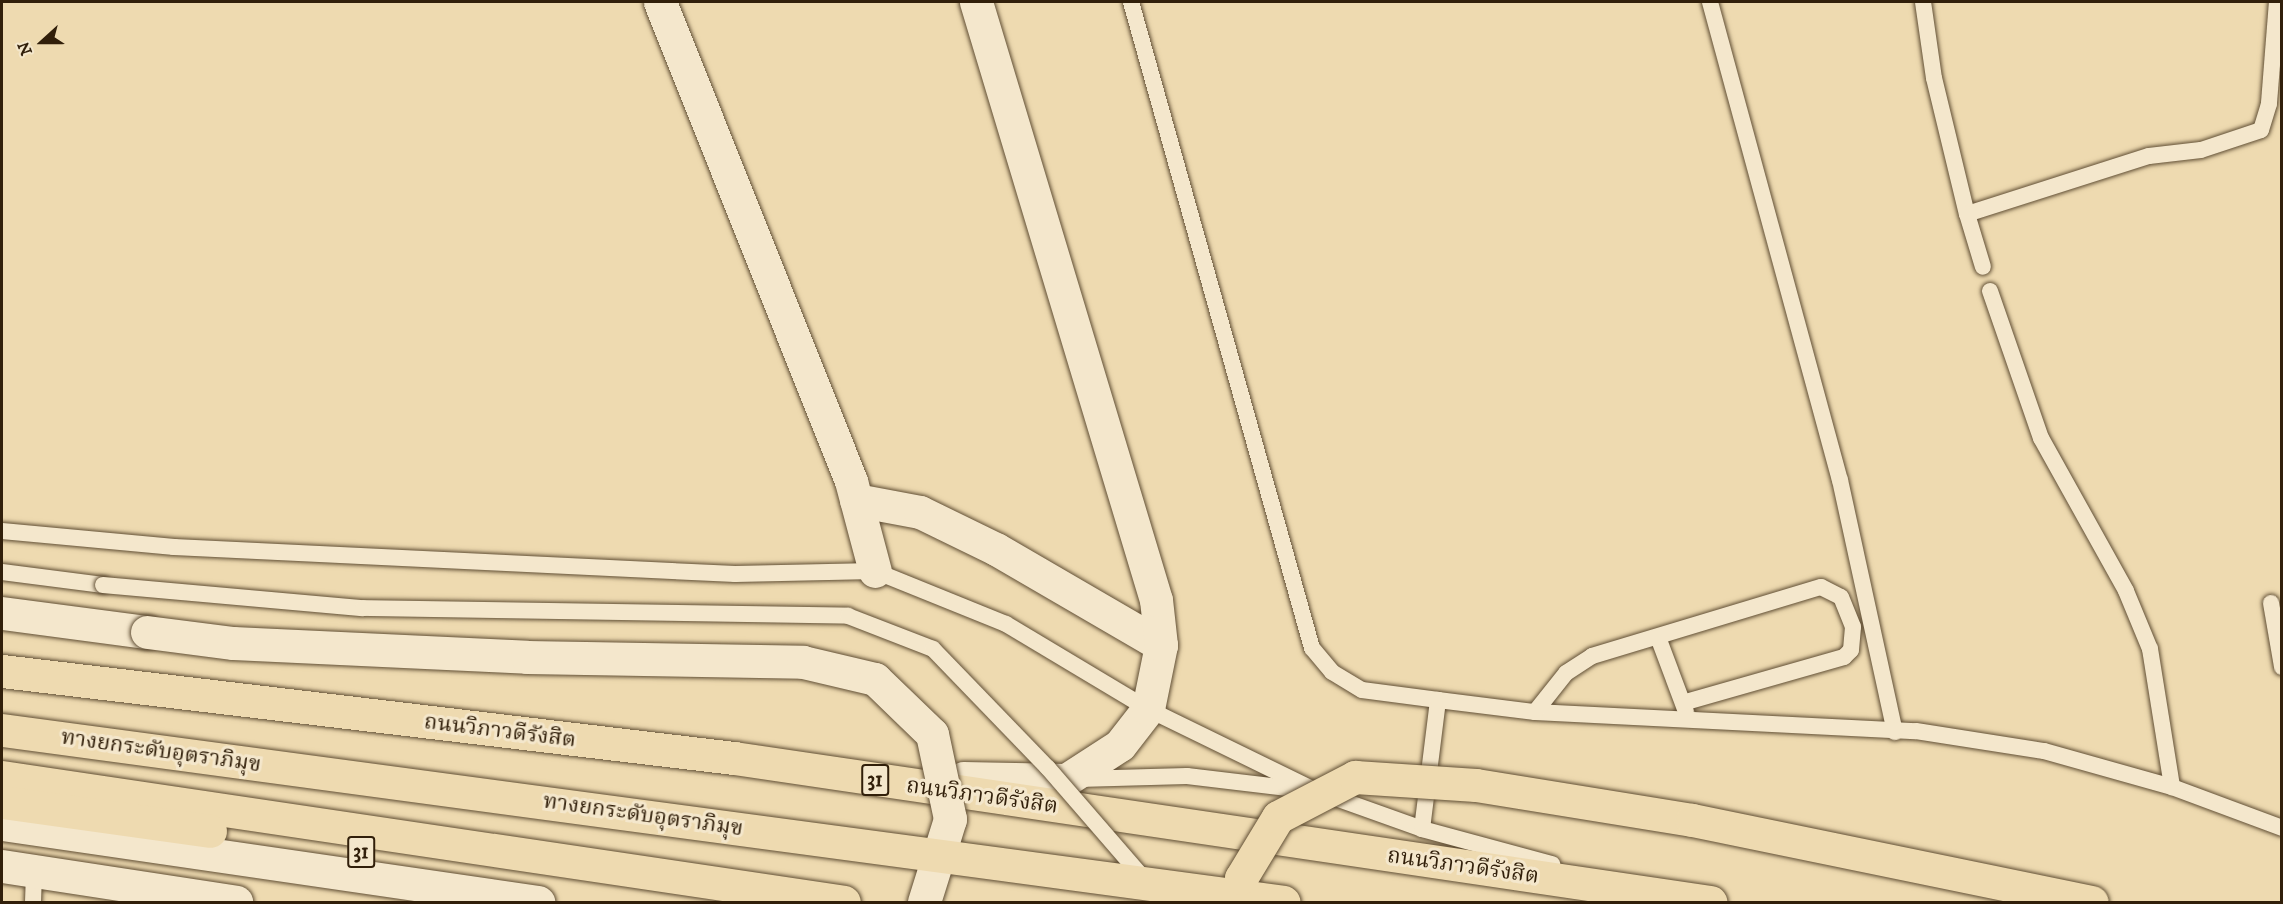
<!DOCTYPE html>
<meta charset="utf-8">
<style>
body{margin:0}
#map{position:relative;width:2283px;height:904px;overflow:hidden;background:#eedab0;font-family:"IM FELL DW Pica","Noto Serif Thai",serif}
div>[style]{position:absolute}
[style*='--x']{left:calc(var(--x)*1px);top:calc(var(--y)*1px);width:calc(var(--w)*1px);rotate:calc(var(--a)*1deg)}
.roads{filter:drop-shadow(0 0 2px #604e34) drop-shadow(0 0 2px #604e34)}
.lane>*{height:16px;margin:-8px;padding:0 8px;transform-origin:8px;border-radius:8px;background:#f4e7cc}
.street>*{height:33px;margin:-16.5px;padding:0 16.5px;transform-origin:16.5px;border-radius:16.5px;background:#f4e7cc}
.secondary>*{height:33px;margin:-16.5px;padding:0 16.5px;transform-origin:16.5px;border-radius:16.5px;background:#f4e7cc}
.highway>*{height:33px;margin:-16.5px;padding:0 16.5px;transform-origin:16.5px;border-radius:16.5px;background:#eedab0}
.bridges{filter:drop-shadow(0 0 2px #604e34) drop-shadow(0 0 2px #604e34)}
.lane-bridge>*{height:16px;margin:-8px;padding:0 8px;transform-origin:8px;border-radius:8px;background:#f4e7cc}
.secondary-bridge>*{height:33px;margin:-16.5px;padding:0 16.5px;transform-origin:16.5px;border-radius:16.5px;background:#f4e7cc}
.highway-bridge>*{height:33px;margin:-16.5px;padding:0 16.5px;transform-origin:16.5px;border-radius:16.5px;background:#eedab0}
span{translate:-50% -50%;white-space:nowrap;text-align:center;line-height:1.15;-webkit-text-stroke:6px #f4e7cc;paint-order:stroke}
.shield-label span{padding:2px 4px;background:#f4e7cc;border:2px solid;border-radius:4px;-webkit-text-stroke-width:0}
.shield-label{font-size:21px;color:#311f0a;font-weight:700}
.street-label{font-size:22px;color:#311f0a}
.frame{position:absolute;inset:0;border:3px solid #311f0a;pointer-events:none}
.north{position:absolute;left:12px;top:12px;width:60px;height:60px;-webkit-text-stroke:4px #f4e7cc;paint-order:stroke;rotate:249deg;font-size:16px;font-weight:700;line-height:24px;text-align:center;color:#311f0a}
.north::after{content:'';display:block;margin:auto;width:21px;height:27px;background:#311f0a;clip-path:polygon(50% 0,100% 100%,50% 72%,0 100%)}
</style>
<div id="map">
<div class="roads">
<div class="lane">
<i style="--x:1131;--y:2;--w:671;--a:74.35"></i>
<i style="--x:1312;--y:648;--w:31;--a:50"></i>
<i style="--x:1332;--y:672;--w:35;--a:31"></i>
<i style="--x:1362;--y:690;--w:77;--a:7.5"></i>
<i style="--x:1710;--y:2;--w:495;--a:74.8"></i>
<i style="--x:1840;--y:480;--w:258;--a:77.7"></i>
<i style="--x:1923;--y:2;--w:77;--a:81.8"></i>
<i style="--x:1934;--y:78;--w:140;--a:76.4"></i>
<i style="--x:1967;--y:214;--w:191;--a:-17.7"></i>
<i style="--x:2149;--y:156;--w:52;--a:-6.6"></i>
<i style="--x:2201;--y:150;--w:63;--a:-18.4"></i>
<i style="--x:2261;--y:130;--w:28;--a:-73"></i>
<i style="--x:2269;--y:103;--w:101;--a:-85.5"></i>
<i style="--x:1967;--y:214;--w:55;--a:73.2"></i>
<i style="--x:1990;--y:291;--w:156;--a:70.9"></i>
<i style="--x:2041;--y:438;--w:175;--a:60.9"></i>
<i style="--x:2126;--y:591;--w:63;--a:67.5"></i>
<i style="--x:2150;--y:649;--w:140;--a:80.9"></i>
<i style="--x:2;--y:531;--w:173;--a:5.3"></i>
<i style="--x:174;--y:547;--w:562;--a:2.76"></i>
<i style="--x:735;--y:574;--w:140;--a:-1.2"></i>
<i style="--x:875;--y:571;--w:141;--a:22"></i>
<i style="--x:1006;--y:624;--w:165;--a:30.9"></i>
<i style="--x:1148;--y:709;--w:187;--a:26"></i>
<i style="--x:1316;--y:791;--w:113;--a:19.7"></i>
<i style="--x:1422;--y:829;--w:135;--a:15.1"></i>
<i style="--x:2;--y:572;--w:102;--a:7.3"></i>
<i style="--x:2271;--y:603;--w:65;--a:80.2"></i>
<i style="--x:1658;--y:637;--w:80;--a:69.5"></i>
<i style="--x:1535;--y:712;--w:381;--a:2.9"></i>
<i style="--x:1916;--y:731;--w:130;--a:8.9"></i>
<i style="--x:2044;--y:751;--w:133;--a:15.7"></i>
<i style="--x:2172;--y:787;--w:117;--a:20.4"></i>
<i style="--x:1078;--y:779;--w:109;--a:-1.6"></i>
<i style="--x:1187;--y:776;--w:118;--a:6.8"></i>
<i style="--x:1422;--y:829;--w:130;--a:-82.9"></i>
<i style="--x:1438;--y:700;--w:98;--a:7.1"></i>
<i style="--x:1535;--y:712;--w:50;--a:-51.5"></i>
<i style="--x:1566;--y:673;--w:31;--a:-33"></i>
<i style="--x:1592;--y:656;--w:239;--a:-16.8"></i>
<i style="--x:1821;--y:587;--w:22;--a:27"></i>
<i style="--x:1841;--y:597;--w:32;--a:68"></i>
<i style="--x:1853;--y:627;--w:23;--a:95"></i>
<i style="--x:1851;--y:650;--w:10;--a:135"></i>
<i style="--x:1844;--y:657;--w:167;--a:164.1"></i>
<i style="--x:33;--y:902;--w:33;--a:-88"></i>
</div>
<div class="street">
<i style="--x:660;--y:2;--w:516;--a:68.26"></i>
<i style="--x:851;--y:481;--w:93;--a:75.1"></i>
<i style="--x:856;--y:500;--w:65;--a:10.6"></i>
<i style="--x:920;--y:512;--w:85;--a:26"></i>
<i style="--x:996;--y:549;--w:191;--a:30.2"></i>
<i style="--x:963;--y:778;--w:103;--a:1.1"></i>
<i style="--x:1066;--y:780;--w:64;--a:-32.9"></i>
<i style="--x:1120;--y:745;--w:46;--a:-52.1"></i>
<i style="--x:1148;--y:709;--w:65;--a:-78.5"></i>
<i style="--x:1161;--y:645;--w:45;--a:-96.3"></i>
<i style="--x:1156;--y:600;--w:625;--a:-106.75"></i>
</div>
<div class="secondary">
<i style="--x:2;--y:613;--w:146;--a:7.5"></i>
<i style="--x:2;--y:824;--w:542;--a:8.28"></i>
<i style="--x:2;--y:866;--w:237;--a:8.7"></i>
</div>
<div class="highway">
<i style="--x:2;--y:671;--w:737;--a:6.78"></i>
<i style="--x:734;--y:758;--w:987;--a:8.39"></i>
<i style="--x:2;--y:777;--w:851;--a:8.44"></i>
<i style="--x:2;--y:802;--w:210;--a:7.9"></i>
</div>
</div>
<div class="bridges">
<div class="lane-bridge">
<i style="--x:103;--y:585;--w:261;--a:5.1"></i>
<i style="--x:363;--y:608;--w:485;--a:0.9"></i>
<i style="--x:848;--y:616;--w:91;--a:21.2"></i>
<i style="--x:933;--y:649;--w:165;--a:46"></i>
<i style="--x:1048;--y:768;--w:150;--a:49.1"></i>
</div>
<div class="secondary-bridge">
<i style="--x:147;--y:632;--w:87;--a:7.3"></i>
<i style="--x:233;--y:643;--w:294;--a:2.7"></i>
<i style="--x:527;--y:657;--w:276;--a:1"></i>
<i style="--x:803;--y:662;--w:74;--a:13.3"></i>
<i style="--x:875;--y:679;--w:79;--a:44"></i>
<i style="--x:932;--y:734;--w:87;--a:78"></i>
<i style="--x:950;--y:819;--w:87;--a:107.4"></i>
</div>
<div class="highway-bridge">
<i style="--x:2;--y:730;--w:1293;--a:7.64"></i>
<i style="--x:1241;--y:902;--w:24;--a:-90"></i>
<i style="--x:1241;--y:878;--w:71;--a:-58.8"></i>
<i style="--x:1278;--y:817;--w:87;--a:-27.5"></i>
<i style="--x:1355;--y:777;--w:121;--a:3.8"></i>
<i style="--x:1476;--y:785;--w:219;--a:9.2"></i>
<i style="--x:1692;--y:820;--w:408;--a:11.6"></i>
</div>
</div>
<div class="shield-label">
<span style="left:875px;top:780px">31</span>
<span style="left:361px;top:852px">31</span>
</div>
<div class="street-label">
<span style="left:500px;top:731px;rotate:7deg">ถนนวิภาวดีรังสิต</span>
<span style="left:161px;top:751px;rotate:8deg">ทางยกระดับอุตราภิมุข</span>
<span style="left:982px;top:796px;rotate:8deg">ถนนวิภาวดีรังสิต</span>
<span style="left:643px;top:815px;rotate:8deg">ทางยกระดับอุตราภิมุข</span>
<span style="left:1463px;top:866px;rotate:8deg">ถนนวิภาวดีรังสิต</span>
</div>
<div class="frame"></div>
<div class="north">N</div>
</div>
